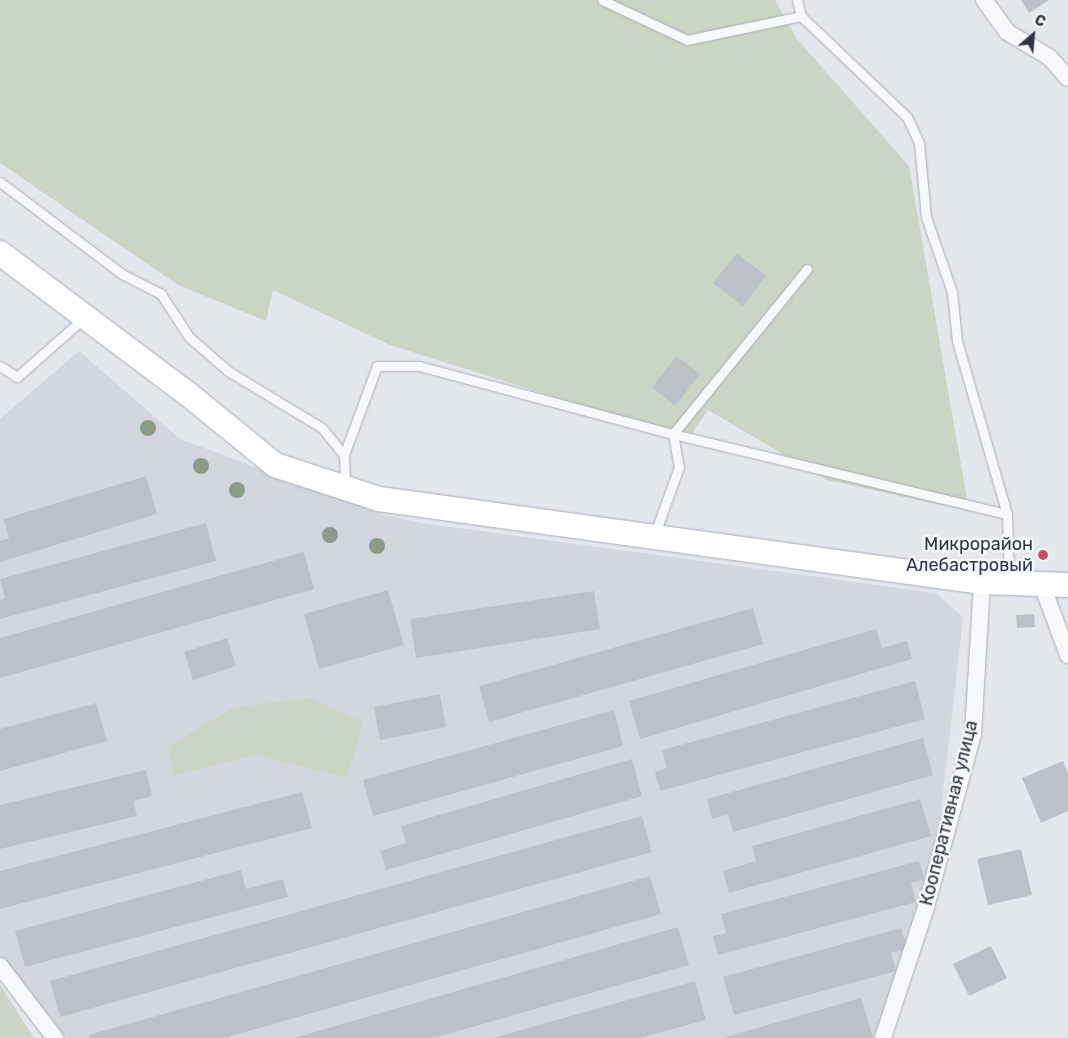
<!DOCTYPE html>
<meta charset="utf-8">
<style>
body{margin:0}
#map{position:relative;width:1068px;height:1038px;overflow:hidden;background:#e4e7ec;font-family:Rubik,sans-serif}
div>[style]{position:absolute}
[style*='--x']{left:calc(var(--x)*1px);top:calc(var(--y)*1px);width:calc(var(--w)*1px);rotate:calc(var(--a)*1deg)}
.built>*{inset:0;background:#d3d7dd}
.green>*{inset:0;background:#cad5c6}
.building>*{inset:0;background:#bcc1c8}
.roads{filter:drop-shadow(0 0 1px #a9aeb6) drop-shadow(0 0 1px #a9aeb6)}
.lane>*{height:9px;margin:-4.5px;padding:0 4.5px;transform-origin:4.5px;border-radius:4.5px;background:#f7f8fa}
.street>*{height:16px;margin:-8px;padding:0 8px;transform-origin:8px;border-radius:8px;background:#f7f8fa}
.secondary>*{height:24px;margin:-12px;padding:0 12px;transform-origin:12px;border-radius:12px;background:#fff}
.trees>*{width:16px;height:16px;margin:-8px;border-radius:50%;background:#8b9c8a}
.dots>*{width:14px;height:14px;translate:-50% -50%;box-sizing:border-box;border:2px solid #f4f6f9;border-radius:50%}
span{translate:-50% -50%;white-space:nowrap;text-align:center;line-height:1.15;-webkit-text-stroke:5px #f4f6f9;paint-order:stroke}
.poi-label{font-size:18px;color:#2d3643}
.right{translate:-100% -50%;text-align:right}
.street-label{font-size:18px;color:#2d3643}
.north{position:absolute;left:1008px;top:10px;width:50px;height:50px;-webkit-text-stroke:4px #f4f6f9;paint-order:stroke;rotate:27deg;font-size:14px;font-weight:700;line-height:20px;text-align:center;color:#2d3643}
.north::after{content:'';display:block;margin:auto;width:18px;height:22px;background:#2d3643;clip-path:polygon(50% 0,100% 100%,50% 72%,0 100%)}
</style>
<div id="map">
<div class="built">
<i style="clip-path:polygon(79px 351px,180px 439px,381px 514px,421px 523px,936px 593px,963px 617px,937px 846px,905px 962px,875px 1038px,48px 1038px,0 962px,0 419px)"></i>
</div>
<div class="green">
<i style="clip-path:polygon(0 0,775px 0,797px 39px,909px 166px,969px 511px,827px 480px,708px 410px,688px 439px,390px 345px,273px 290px,266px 321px,178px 285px,0 163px)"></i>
<i style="clip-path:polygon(309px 698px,363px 722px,347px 778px,252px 755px,174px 776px,168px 746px,235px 707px)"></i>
<i style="clip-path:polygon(0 985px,34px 1038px,0 1038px)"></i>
</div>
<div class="building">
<i style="clip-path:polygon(1021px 0,1049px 0,1029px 13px)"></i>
<i style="clip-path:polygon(737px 253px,766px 276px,743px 306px,713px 283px)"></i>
<i style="clip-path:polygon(677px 356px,700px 374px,675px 406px,652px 387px)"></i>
<i style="clip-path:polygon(146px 476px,157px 514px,0 562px,0 541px,9px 538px,4px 519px)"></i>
<i style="clip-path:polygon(206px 523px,216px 561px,0 619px,0 600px,5px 598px,0 579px)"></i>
<i style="clip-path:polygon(304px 552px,314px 589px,0 678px,0 638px)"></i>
<i style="clip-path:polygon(388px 590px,404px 645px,319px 669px,304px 614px)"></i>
<i style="clip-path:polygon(594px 591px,600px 629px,416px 658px,410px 619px)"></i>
<i style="clip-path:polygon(753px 608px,763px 644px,489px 722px,479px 686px)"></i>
<i style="clip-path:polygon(1034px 614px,1035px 627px,1017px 628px,1016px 615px)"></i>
<i style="clip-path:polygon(876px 629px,882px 648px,907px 641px,912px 659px,640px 739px,629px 701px)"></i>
<i style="clip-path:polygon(227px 638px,236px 666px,193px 680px,184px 652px)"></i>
<i style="clip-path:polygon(915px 681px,925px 719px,660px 791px,655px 772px,667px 768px,662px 750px)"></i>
<i style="clip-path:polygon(440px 694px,446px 727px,380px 740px,374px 707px)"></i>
<i style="clip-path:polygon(96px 703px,107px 741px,0 771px,0 729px)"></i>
<i style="clip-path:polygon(614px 710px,623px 746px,373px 816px,363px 780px)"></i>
<i style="clip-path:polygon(923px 738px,933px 775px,733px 832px,728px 814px,712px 819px,707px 799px)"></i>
<i style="clip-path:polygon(632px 759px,642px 796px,386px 870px,380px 851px,406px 843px,401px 826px)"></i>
<i style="clip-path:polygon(1063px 761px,1068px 773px,1068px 811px,1041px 823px,1022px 778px)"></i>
<i style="clip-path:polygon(146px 770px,152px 796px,133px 801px,137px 816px,0 849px,0 805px)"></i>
<i style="clip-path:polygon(302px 792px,312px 828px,0 909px,0 871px)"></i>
<i style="clip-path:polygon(920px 799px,931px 836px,729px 893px,723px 871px,756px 861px,752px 846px)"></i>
<i style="clip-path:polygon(642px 816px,652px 852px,60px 1017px,50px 981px)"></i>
<i style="clip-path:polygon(1021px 849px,1032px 895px,988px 905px,977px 859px)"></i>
<i style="clip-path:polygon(919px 861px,924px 879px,911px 883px,916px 902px,718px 955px,713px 936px,726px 933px,721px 914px)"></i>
<i style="clip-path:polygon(241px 870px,246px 889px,283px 879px,288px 897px,25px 967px,15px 931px)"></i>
<i style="clip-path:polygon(650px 876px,661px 914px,224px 1038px,90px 1038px,89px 1035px)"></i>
<i style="clip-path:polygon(678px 927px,689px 965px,434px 1038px,294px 1038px)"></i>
<i style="clip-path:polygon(901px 928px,907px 948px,891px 953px,896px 971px,734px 1015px,723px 977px)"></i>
<i style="clip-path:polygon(991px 946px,1007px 978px,969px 996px,953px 964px)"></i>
<i style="clip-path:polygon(695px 981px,706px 1020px,640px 1038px,493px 1038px)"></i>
<i style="clip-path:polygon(861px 998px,873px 1038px,726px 1038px,726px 1037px)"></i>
</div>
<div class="roads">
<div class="lane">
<i style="--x:602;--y:0;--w:94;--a:25.2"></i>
<i style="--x:687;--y:40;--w:116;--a:-11.9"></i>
<i style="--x:801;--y:16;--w:146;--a:43.6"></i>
<i style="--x:907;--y:117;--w:29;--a:65"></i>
<i style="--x:919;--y:143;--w:74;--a:84.6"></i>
<i style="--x:926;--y:217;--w:79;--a:70.9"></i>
<i style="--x:952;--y:292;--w:49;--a:84.2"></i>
<i style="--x:957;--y:341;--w:180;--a:73.9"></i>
<i style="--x:1007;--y:514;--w:68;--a:88.3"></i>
<i style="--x:797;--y:0;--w:16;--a:76"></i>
<i style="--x:0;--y:182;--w:153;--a:37"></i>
<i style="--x:122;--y:274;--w:44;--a:27.1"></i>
<i style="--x:161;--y:294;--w:51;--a:56.9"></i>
<i style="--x:189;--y:337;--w:52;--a:41.1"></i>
<i style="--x:228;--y:371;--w:110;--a:31.2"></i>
<i style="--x:322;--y:428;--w:35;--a:51"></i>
<i style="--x:344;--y:455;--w:30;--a:88"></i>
<i style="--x:807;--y:269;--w:213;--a:129.1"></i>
<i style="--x:673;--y:434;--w:343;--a:13.5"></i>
<i style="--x:0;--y:366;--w:20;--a:33"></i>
<i style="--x:17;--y:377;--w:89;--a:-41.4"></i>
<i style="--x:344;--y:455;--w:95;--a:-69.7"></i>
<i style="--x:377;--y:366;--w:42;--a:0"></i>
<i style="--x:419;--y:366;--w:263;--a:15"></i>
<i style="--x:673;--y:434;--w:34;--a:80"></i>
<i style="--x:679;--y:467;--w:73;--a:109.9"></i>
</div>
<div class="street">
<i style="--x:984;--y:0;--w:39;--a:54"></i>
<i style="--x:1007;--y:32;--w:49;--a:30.8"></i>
<i style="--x:1049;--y:57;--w:28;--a:48"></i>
<i style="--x:1042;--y:585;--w:75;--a:69.6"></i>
<i style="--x:0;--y:966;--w:91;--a:52.6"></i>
<i style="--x:883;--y:1038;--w:138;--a:-71.8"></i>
<i style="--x:926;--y:907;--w:179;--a:-74.8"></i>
<i style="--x:973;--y:734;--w:152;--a:-86.6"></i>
</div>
<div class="secondary">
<i style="--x:0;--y:253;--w:235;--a:36.9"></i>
<i style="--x:188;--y:394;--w:112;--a:39.2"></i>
<i style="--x:275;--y:465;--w:109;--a:18.1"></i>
<i style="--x:379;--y:499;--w:609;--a:7.84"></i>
<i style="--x:982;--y:582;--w:86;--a:2"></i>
</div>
</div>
<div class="trees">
<i style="left:148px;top:428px"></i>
<i style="left:201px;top:466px"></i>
<i style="left:237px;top:490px"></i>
<i style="left:330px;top:535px"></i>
<i style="left:377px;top:546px"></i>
</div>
<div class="dots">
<i style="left:1043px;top:555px;background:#c95167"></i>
</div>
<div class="poi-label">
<span class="right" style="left:1033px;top:555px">Микрорайон<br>Алебастровый</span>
</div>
<div class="street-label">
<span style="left:949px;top:813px;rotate:-76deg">Кооперативная улица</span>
</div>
<div class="north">С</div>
</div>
